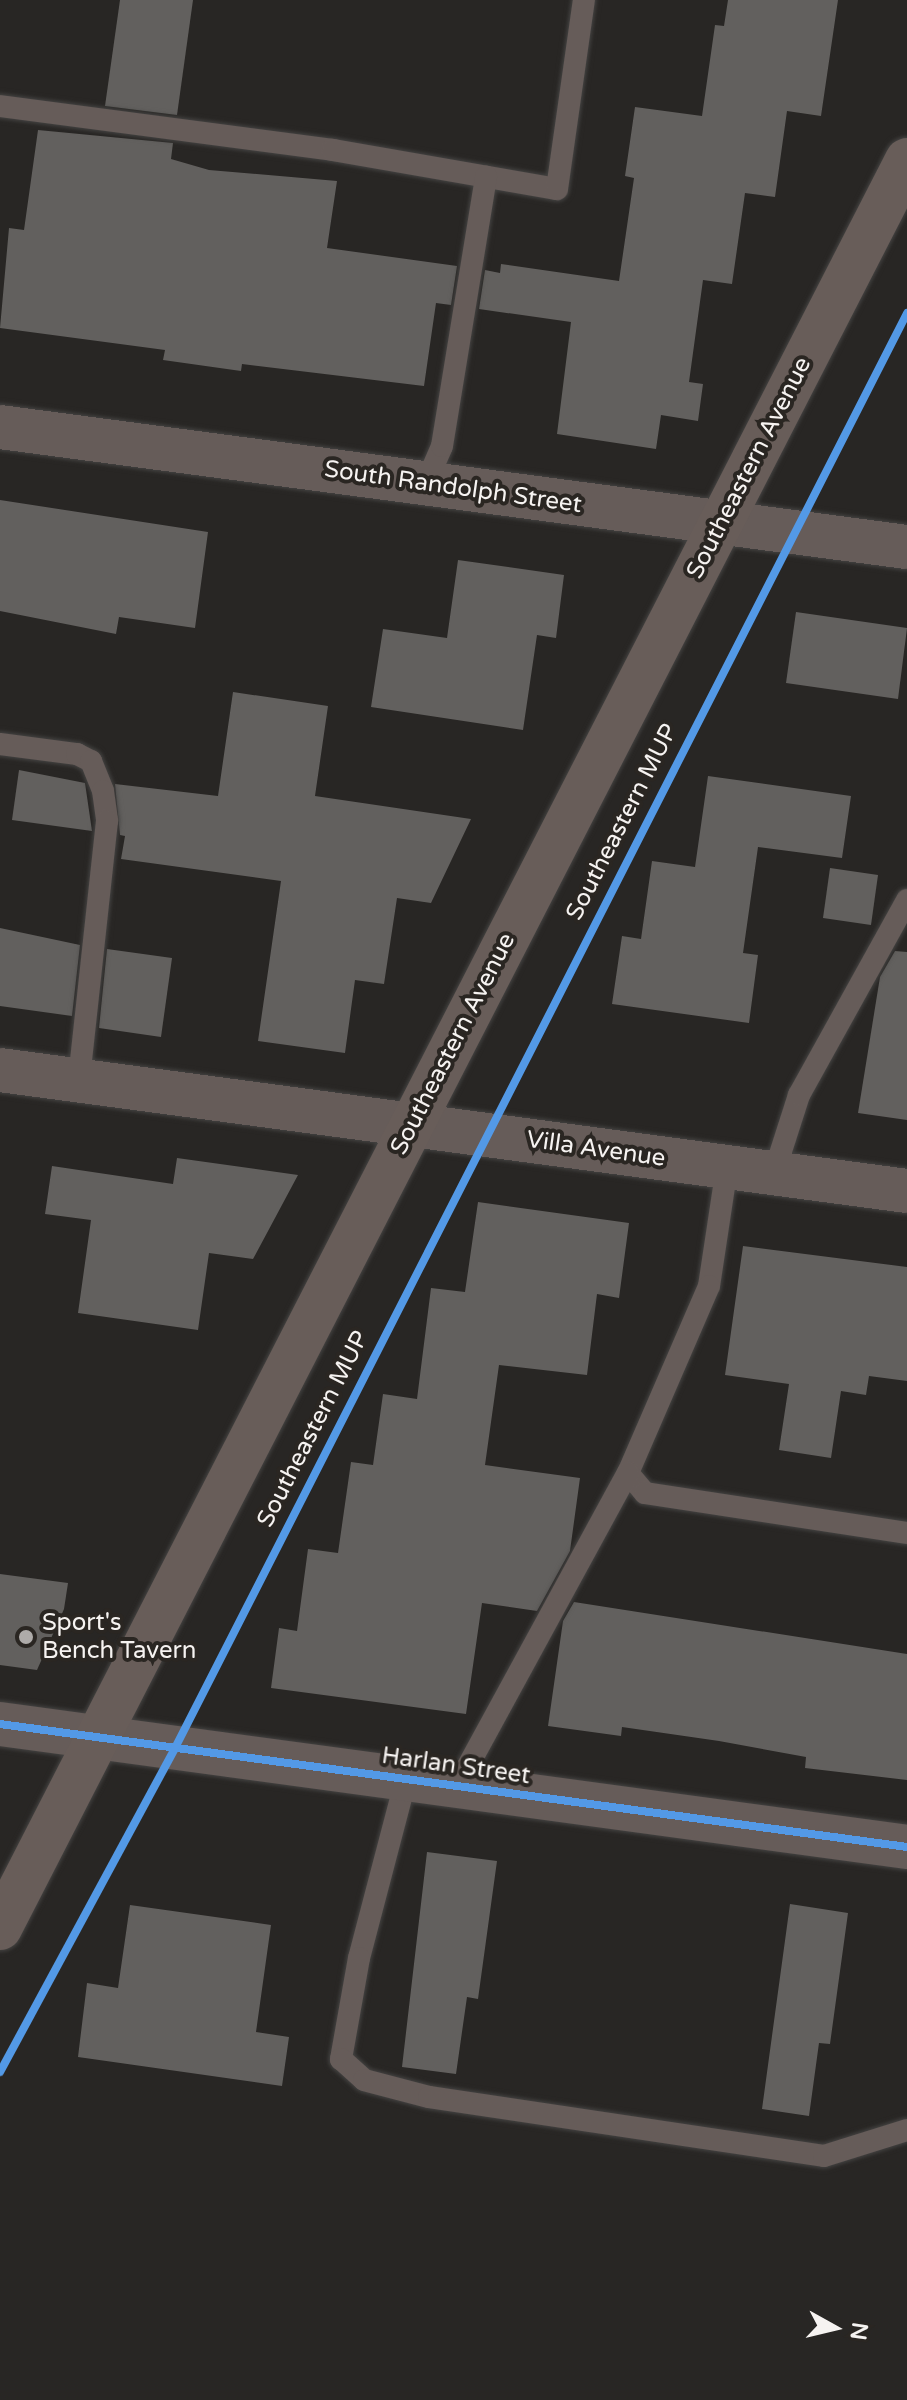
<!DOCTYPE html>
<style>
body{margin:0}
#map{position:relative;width:907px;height:2400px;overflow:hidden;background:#282624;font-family:"Varela Round",sans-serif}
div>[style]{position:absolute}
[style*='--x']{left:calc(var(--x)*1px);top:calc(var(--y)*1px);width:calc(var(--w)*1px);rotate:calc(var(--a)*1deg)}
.building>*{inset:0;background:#62605e}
.roads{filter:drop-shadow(0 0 2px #444342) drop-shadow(0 0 2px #444342)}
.lane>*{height:22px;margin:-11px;padding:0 11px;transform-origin:11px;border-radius:11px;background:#665c59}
.street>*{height:44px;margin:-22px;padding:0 22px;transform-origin:22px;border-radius:22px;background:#665c59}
.primary>*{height:44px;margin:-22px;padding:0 22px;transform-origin:22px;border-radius:22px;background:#685d59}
.cycleway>*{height:8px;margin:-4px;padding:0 4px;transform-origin:4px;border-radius:4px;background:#5399e6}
.dots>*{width:22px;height:22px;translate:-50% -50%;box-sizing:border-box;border:4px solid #2a2622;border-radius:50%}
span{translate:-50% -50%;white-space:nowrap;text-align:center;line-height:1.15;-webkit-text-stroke:8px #2a2622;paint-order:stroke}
.street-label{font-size:24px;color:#f6f3f1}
.poi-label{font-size:24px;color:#f6f3f1}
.left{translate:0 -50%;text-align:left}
.north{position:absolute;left:795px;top:2288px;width:80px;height:80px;-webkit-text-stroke:6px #2a2622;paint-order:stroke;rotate:98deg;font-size:22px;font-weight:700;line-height:32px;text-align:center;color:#f6f3f1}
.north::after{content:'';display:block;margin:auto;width:28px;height:36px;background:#f6f3f1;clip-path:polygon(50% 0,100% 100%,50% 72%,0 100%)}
</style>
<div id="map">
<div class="building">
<i style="clip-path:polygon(120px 0,193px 0,177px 115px,105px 106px)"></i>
<i style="clip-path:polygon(728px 0,838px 0,821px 116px,787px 111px,775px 197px,745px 193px,732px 284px,703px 280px,689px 382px,703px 384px,698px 421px,661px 415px,656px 449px,557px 434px,571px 322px,479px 309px,485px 270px,500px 273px,501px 264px,619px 281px,634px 178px,625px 176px,635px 107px,702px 116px,715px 25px,724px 26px)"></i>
<i style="clip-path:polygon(38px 130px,173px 143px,171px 159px,209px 170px,337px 181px,327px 248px,457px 266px,451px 305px,436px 303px,424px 386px,242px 364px,241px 371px,163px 360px,165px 350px,0 328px,9px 228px,24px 230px)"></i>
<i style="clip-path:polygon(0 500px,208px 532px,195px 628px,119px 617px,116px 634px,0 611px)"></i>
<i style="clip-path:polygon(458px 560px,564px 575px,556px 638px,537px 635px,523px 730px,371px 707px,383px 629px,447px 638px)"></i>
<i style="clip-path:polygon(796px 612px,907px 628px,898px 699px,786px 683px)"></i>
<i style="clip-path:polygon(233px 692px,328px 706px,315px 796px,471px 819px,431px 903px,397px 898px,384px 984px,355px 980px,345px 1053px,258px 1041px,281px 881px,121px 859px,125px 836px,120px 835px,115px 784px,218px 796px)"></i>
<i style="clip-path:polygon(19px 770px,85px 783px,92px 831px,12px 820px)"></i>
<i style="clip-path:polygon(708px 776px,851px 796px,842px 858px,758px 847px,743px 953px,758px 955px,749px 1023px,612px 1004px,622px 936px,641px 939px,652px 861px,695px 867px)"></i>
<i style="clip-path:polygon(830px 868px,878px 875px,871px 925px,823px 918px)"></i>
<i style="clip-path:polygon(0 928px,80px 945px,72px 1016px,0 1006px)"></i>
<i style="clip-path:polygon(107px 949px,172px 958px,161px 1037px,99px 1028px)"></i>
<i style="clip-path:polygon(895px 951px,907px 952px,907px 1120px,858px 1113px,880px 977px)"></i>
<i style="clip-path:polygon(177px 1158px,298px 1175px,253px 1259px,209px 1253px,198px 1330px,78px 1313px,91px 1220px,45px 1214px,52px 1166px,173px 1184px)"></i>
<i style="clip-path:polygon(478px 1202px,629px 1223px,619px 1298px,597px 1294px,587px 1375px,499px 1365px,485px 1465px,580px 1478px,570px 1551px,537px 1611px,482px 1603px,466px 1714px,271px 1688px,279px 1628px,297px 1631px,308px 1549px,338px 1553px,351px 1462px,373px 1465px,383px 1394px,417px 1399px,431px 1288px,465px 1292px)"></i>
<i style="clip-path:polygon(743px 1246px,907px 1267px,907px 1381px,869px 1376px,866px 1395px,841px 1391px,831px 1458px,779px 1450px,789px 1384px,725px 1375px)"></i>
<i style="clip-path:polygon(0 1574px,68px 1583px,64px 1609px,37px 1670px,0 1665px)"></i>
<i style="clip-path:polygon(574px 1602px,907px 1654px,907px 1780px,805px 1768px,806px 1757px,719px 1741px,622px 1727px,621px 1736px,548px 1726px,563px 1621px)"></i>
<i style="clip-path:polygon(427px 1852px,497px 1861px,478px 1999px,467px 1997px,456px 2074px,402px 2067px)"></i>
<i style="clip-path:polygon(790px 1904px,848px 1913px,830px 2044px,819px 2043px,809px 2116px,762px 2109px)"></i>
<i style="clip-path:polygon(130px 1905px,271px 1925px,256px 2032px,289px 2037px,282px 2086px,78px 2057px,87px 1983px,118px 1988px)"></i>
</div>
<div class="roads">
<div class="lane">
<i style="--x:0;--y:106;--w:336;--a:7.5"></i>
<i style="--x:333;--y:150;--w:227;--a:9.9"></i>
<i style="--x:557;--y:189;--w:191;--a:-81.9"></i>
<i style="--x:426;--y:483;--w:40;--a:-66.6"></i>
<i style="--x:442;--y:446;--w:273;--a:-80.7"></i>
<i style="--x:0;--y:744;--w:78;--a:7.4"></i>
<i style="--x:77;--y:754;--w:16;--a:27"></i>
<i style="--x:91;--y:761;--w:32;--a:68"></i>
<i style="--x:103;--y:791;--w:30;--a:82"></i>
<i style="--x:107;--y:821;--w:261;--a:96.2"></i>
<i style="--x:727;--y:1167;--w:120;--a:98.6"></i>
<i style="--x:709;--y:1286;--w:204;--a:113.4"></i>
<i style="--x:628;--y:1473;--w:26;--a:50"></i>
<i style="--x:645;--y:1493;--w:265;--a:8.7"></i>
<i style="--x:774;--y:1173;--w:82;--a:-72.2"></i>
<i style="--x:799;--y:1095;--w:223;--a:-61"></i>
<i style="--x:406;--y:1779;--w:185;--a:104.7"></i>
<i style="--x:359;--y:1958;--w:103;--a:100.1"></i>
<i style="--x:341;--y:2059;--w:31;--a:42"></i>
<i style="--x:364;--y:2080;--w:67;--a:14.7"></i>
<i style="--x:429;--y:2097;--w:399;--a:8.5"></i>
<i style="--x:824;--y:2156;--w:87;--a:-17.4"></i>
<i style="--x:457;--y:1786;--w:357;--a:-61.4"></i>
</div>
<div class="street">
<i style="--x:0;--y:427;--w:915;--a:7.54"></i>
<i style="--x:0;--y:1070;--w:915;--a:7.6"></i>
<i style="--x:0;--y:1724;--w:915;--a:7.72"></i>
</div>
<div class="primary">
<i style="--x:0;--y:1928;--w:1987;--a:-62.84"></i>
</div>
</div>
<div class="cycleway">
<i style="--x:0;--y:1724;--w:915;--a:7.72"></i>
<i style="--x:0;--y:2072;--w:368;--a:-61.6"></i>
<i style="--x:175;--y:1748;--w:1611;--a:-62.97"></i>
</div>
<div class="dots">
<i style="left:26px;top:1637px;background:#aeaba9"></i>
</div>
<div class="street-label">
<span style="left:749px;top:468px;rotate:-63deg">Southeastern Avenue</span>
<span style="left:453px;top:487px;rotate:8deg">South Randolph Street</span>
<span style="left:622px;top:822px;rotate:-63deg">Southeastern MUP</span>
<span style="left:453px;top:1044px;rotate:-63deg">Southeastern Avenue</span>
<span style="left:596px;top:1149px;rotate:8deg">Villa Avenue</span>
<span style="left:313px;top:1429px;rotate:-63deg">Southeastern MUP</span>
<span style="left:456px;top:1766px;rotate:8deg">Harlan Street</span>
</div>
<div class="poi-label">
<span class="left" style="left:42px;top:1637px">Sport's<br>Bench Tavern</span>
</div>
<div class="north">N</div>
</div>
